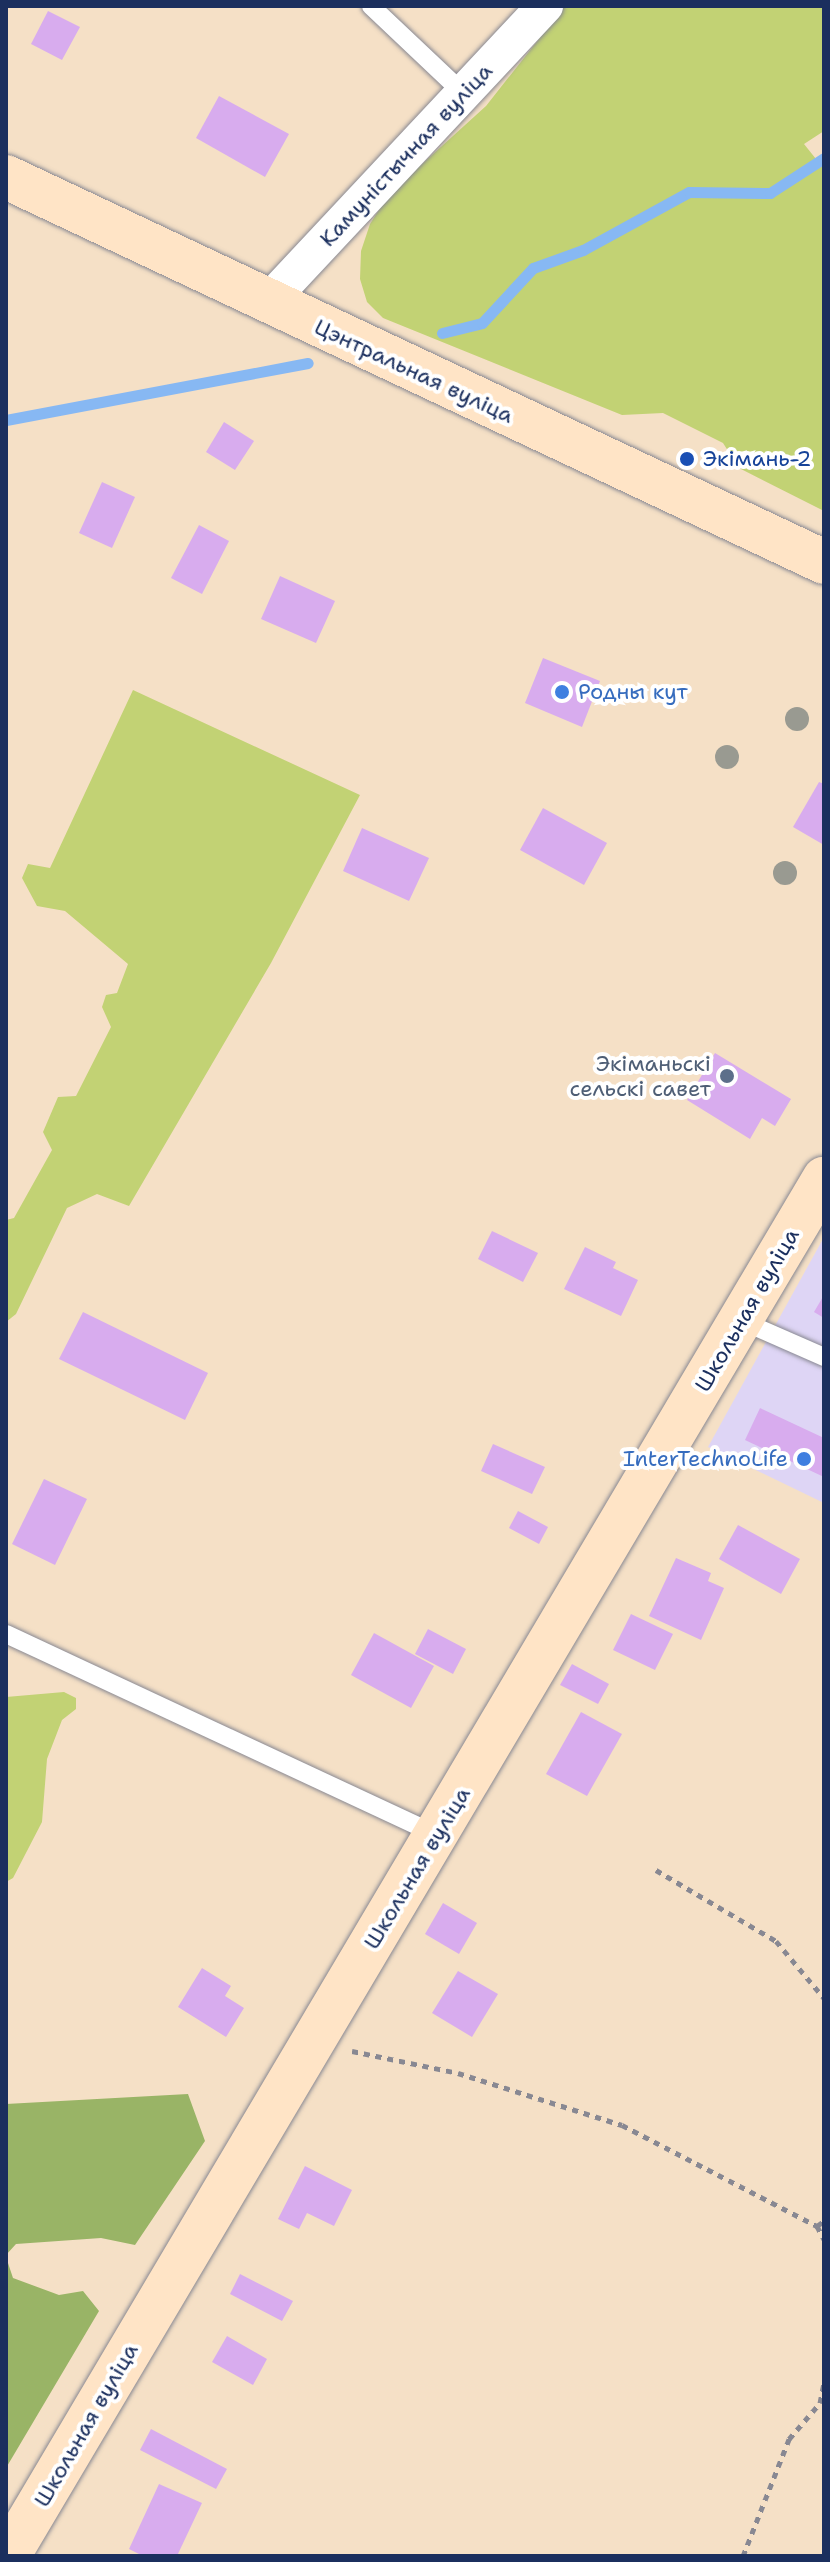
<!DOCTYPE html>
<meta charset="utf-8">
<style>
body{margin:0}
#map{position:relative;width:830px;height:2562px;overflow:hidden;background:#f5e0c6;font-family:"Shantell Sans",sans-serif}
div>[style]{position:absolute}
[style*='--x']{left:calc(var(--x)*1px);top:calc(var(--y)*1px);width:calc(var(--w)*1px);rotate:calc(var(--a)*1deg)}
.built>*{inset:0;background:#ded5f5}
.green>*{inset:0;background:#c2d274}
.forest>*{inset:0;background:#99b466}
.stream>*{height:11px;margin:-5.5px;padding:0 5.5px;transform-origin:5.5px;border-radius:5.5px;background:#87b8f3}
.building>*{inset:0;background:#d8acee}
.path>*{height:5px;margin-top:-2.5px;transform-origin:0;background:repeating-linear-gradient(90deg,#888892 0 6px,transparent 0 12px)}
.roads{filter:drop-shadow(0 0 2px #888892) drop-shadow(0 0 2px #888892)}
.lane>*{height:18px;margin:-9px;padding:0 9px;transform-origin:9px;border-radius:9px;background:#fff}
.street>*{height:36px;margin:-18px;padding:0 18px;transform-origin:18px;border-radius:18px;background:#fff}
.secondary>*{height:44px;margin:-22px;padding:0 22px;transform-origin:22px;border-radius:22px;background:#ffe4c6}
.trees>*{width:24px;height:24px;margin:-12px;border-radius:50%;background:#999a91}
.dots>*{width:22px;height:22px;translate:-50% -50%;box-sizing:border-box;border:4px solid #fff;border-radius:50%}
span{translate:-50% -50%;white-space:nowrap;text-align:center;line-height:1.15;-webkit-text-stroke:8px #fff;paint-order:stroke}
.street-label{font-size:22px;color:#1b2f5e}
.transit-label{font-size:22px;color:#164399}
.left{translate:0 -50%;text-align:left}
.shop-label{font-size:22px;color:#366cbe}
.right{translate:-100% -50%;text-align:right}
.service-label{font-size:22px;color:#4e5e75}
.frame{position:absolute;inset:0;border:8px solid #1b2f5e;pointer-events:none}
</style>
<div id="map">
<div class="built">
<i style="clip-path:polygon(824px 1237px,824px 1503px,708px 1447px)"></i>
</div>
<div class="green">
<i style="clip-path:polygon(565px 6px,824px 6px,824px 131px,804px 144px,824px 169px,824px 511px,739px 468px,723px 443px,663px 413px,622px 415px,383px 318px,367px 302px,360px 279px,361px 251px,370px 224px,389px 194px,486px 106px)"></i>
<i style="clip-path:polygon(133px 690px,360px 795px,271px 963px,129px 1206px,97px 1194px,67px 1208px,16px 1314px,6px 1322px,6px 1220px,14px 1218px,52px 1150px,43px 1132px,58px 1097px,76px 1096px,111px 1027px,102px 1007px,106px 995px,117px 993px,128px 964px,65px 911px,37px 906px,22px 878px,28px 864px,50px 868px)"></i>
<i style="clip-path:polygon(64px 1692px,76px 1698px,76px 1709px,62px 1720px,47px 1759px,42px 1822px,13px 1878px,6px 1882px,6px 1697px)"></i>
</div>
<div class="forest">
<i style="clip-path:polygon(188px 2094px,205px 2141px,135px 2245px,101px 2238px,16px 2244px,6px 2255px,6px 2104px)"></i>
<i style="clip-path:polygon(6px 2257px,13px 2278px,59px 2295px,83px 2291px,99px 2311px,6px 2468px)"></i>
</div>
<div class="stream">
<i style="--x:442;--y:333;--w:41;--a:-14"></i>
<i style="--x:482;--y:323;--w:75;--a:-47.2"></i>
<i style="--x:533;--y:268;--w:53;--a:-19.8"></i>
<i style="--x:583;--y:250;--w:121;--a:-28.7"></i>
<i style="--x:689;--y:192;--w:81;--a:0.7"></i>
<i style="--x:770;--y:193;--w:64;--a:-32.9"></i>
<i style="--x:6;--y:420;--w:307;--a:-10.7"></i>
</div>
<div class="building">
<i style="clip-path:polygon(48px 11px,80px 27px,62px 60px,31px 44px)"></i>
<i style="clip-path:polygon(219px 96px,289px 134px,265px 177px,196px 138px)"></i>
<i style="clip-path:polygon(224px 422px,254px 441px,235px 470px,206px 452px)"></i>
<i style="clip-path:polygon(102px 482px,135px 497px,112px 548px,79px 533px)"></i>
<i style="clip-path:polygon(199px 525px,229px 541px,202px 594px,171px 578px)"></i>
<i style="clip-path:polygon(280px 576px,335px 601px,316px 643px,261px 619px)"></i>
<i style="clip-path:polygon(543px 658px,600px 681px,582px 727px,525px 703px)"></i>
<i style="clip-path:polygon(819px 782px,824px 784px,824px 845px,793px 827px)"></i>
<i style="clip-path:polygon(543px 808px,607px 843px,584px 885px,520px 850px)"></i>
<i style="clip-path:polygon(362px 828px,429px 858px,409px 901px,343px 871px)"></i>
<i style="clip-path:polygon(715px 1053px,791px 1099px,775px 1126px,762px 1118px,750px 1139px,687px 1100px)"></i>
<i style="clip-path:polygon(492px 1231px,538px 1253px,523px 1282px,478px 1259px)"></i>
<i style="clip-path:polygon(585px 1247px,616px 1262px,613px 1268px,638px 1280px,621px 1316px,564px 1289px)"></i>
<i style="clip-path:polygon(824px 1295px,824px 1318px,814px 1312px)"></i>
<i style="clip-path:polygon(83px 1312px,208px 1373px,185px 1420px,59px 1359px)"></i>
<i style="clip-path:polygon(760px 1408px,824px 1438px,824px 1477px,745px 1440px)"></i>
<i style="clip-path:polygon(493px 1444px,545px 1467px,532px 1494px,481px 1471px)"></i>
<i style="clip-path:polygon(44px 1479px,87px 1499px,55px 1565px,12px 1544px)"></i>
<i style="clip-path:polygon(518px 1511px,548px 1527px,539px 1544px,509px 1528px)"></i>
<i style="clip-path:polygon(738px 1525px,800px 1559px,781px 1594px,719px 1559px)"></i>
<i style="clip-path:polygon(676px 1558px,711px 1573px,708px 1581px,724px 1588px,701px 1640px,649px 1616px)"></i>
<i style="clip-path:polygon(631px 1614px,673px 1634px,655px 1670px,613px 1650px)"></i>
<i style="clip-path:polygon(428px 1629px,466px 1649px,453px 1674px,415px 1654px)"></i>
<i style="clip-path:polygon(374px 1633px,434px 1666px,411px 1708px,351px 1675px)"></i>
<i style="clip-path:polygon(572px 1664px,609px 1684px,598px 1704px,560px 1685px)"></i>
<i style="clip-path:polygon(581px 1712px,622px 1734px,587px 1796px,546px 1774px)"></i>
<i style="clip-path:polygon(443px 1903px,477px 1923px,459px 1954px,425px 1934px)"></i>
<i style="clip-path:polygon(202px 1968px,231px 1986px,225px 1996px,244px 2008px,226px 2037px,178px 2007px)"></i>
<i style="clip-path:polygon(458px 1971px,498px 1994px,472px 2037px,432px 2013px)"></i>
<i style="clip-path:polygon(305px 2166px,352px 2190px,334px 2226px,307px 2213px,299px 2229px,278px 2219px)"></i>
<i style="clip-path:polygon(240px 2274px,293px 2301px,282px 2321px,230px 2294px)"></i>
<i style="clip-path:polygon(227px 2336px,267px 2359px,253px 2385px,212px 2362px)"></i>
<i style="clip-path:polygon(151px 2429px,227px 2469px,216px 2489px,140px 2450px)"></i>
<i style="clip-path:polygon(159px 2484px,202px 2503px,177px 2556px,143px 2556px,129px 2549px)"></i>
</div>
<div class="path">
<i style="--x:656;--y:1870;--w:139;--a:30.6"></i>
<i style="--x:776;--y:1941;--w:75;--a:49.9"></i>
<i style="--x:352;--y:2051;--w:108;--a:11.7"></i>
<i style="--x:458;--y:2073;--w:172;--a:17.6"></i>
<i style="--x:622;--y:2125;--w:220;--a:27.4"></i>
<i style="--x:817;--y:2226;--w:15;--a:62"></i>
<i style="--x:817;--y:2226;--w:9;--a:-36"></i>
<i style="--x:743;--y:2556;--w:126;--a:-68.5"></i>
<i style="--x:789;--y:2439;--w:48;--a:-49.3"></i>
<i style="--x:820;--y:2403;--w:20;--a:-79"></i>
</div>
<div class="roads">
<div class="lane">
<i style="--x:371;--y:6;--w:129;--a:43.4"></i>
<i style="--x:742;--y:1321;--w:90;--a:23.7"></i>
<i style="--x:6;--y:1634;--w:476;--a:25"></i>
</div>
<div class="street">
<i style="--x:267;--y:303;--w:407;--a:-46.9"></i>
</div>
<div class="secondary">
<i style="--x:6;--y:177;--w:904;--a:25.2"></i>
<i style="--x:8;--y:2556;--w:1601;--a:-59.35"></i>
</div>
</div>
<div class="trees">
<i style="left:797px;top:719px"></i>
<i style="left:727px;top:757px"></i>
<i style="left:785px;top:873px"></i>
</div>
<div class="dots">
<i style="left:687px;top:459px;background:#1a4fb4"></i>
<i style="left:562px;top:692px;background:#3f7fe0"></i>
<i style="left:727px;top:1076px;background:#5c6f8a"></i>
<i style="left:804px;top:1459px;background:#3f7fe0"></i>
</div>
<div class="street-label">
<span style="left:406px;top:155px;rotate:-47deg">Камуністычная вуліца</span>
<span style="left:414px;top:371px;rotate:25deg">Цэнтральная вуліца</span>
<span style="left:747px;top:1310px;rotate:-60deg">Школьная вуліца</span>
<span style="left:417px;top:1868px;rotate:-59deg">Школьная вуліца</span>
<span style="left:86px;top:2425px;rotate:-60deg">Школьная вуліца</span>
</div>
<div class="transit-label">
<span class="left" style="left:703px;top:459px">Экімань-2</span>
</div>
<div class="shop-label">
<span class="left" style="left:578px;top:692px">Родны кут</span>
<span class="right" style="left:788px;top:1459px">InterTechnoLife</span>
</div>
<div class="service-label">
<span class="right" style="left:711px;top:1076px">Экіманьскі<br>сельскі савет</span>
</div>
<div class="frame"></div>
</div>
